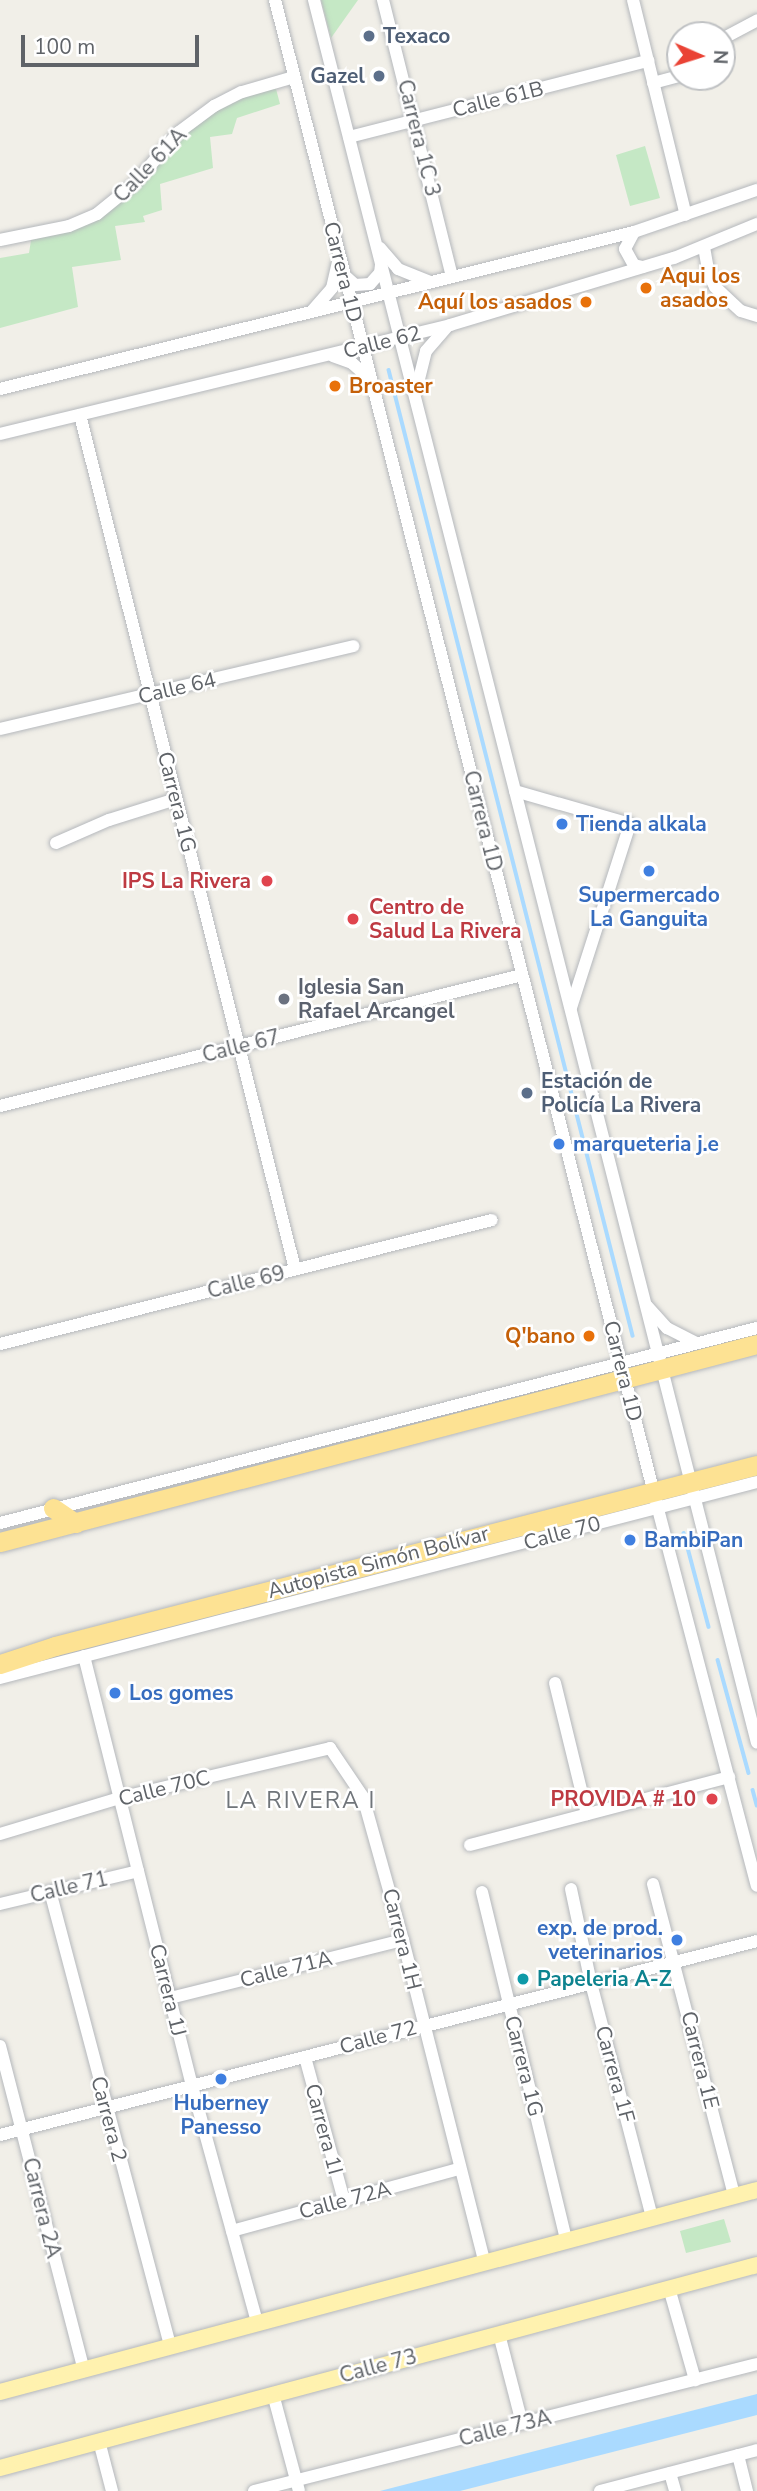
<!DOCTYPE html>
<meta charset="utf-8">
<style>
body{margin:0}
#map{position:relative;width:757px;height:2491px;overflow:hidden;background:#f1efe8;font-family:"Nunito Sans",sans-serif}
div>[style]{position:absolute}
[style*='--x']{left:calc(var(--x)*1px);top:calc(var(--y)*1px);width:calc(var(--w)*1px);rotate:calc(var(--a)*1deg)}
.green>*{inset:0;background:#c5e8c5}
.water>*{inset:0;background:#aadaff}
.stream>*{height:3.5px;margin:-1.75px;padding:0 1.75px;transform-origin:1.75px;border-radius:1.75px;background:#aadaff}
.roads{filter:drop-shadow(0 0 2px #b5b8bc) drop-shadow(0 0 2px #b5b8bc)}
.minor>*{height:12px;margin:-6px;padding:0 6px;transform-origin:6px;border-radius:6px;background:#fff}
.major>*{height:16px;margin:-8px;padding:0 8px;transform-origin:8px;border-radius:8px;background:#fff2af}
.highway>*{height:19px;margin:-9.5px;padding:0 9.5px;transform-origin:9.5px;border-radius:9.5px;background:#fde293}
.dots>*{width:19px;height:19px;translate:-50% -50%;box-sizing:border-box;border:4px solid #fff;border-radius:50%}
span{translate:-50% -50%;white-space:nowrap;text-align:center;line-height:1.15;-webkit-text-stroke:5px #fff;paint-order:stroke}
.service-label{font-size:21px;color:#4e5e75;font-weight:700}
.left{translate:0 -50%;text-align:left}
.right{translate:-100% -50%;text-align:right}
.street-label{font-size:21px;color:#5f6368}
.food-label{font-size:21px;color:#c56008;font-weight:700}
.shop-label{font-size:21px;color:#366cbe;font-weight:700}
.health-label{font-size:21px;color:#be3a42;font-weight:700}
.worship-label{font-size:21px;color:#5b616d;font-weight:700}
.culture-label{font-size:21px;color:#0d838f;font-weight:700}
.neighbourhood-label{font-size:23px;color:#70757a;letter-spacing:2px}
.north{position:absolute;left:666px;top:21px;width:70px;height:70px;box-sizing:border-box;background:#fff;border:2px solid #bfc1c3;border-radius:50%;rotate:93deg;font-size:19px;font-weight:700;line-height:28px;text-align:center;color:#5f6368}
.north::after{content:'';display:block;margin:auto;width:24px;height:32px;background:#ea4335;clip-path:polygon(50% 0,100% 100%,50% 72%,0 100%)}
.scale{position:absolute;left:21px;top:35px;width:178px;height:32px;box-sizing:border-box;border:4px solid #5f6368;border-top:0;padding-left:9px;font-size:21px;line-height:24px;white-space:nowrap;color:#5f6368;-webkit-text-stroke:5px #fff;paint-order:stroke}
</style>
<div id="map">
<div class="green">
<i style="clip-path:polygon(321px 0,358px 0,331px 38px)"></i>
<i style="clip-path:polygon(275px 85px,280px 104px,237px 118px,232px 134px,210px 137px,213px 168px,160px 184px,162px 210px,143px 216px,145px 222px,115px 226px,121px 260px,72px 267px,78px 307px,0 328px,0 258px,29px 253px,32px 234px,108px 207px,179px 132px,226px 99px)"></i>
<i style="clip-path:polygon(645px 146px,660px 198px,630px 206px,616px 155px)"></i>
<i style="clip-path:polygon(724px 2219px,731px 2242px,686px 2253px,680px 2231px)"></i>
</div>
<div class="water">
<i style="clip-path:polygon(757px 2394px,757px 2415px,460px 2491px,380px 2491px)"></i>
</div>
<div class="stream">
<i style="--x:389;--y:370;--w:996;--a:75.82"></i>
<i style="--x:684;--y:1533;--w:97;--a:75.1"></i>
<i style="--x:718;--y:1660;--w:117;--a:74.7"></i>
<i style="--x:753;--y:1790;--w:16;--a:75"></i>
</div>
<div class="roads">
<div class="minor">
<i style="--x:275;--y:0;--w:1537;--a:75.76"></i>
<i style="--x:653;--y:1490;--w:409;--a:75.3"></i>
<i style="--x:314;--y:0;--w:1798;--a:75.74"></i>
<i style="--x:383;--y:0;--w:285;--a:76"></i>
<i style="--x:633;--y:0;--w:221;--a:76.2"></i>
<i style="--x:722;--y:39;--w:40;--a:-28"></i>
<i style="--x:653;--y:83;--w:28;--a:-15"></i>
<i style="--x:349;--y:137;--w:309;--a:-14.3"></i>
<i style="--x:634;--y:232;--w:19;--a:118"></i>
<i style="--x:625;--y:249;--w:18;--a:61"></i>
<i style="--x:634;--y:265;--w:9;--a:13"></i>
<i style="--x:0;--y:240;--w:70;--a:-11.5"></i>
<i style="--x:69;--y:226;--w:30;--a:-23"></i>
<i style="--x:97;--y:214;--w:49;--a:-39.2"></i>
<i style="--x:135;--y:183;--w:67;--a:-49.2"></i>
<i style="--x:179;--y:132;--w:44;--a:-36.6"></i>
<i style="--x:214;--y:106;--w:31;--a:-27"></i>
<i style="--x:242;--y:92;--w:54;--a:-16.1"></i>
<i style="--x:704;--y:247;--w:28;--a:80"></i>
<i style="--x:709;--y:275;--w:13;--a:63"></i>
<i style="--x:715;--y:287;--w:35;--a:43"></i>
<i style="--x:741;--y:311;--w:17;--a:17"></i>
<i style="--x:380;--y:248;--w:28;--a:49"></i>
<i style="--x:398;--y:269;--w:35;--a:22"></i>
<i style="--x:344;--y:275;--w:15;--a:42"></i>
<i style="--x:355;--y:285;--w:15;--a:-4"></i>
<i style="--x:370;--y:284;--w:15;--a:-48"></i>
<i style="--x:380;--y:273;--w:8;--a:-83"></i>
<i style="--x:313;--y:310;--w:29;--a:-49"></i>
<i style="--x:332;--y:288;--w:26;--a:-77"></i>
<i style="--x:333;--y:356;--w:20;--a:20"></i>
<i style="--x:352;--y:363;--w:24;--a:42"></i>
<i style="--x:417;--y:387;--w:37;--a:-76"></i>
<i style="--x:426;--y:351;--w:32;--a:-49"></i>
<i style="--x:0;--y:389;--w:653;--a:-13.91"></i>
<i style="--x:634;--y:232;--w:130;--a:-18.9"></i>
<i style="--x:80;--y:415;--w:881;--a:75.87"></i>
<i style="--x:0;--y:434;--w:463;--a:-13.6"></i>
<i style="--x:450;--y:325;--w:234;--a:-16.7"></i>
<i style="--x:674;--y:258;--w:90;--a:-22.3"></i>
<i style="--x:0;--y:729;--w:363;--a:-13.2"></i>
<i style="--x:515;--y:791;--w:120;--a:16"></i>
<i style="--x:630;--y:824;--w:193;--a:107.8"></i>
<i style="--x:56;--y:843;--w:58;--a:-23.5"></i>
<i style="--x:109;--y:820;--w:70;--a:-17.4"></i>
<i style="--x:0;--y:1106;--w:538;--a:-14.09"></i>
<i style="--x:647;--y:1306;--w:30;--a:48"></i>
<i style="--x:667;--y:1328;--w:33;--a:27"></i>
<i style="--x:0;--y:1344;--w:507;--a:-14.15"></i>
<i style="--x:0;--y:1523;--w:782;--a:-14.45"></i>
<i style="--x:84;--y:1656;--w:443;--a:75.9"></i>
<i style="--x:192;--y:2086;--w:245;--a:74.6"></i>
<i style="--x:0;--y:1678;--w:782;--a:-14.52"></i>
<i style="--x:555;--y:1683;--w:135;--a:76.3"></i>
<i style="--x:0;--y:1834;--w:124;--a:-16.8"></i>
<i style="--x:119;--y:1798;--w:217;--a:-13.3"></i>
<i style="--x:330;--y:1748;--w:59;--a:56"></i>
<i style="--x:363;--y:1797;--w:148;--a:74.4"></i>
<i style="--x:403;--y:1940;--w:331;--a:75.8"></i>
<i style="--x:470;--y:1845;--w:268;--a:-14.7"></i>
<i style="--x:653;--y:1884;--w:321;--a:75.4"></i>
<i style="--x:571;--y:1889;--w:96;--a:78"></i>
<i style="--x:591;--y:1983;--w:242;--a:75.4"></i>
<i style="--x:50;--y:1891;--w:471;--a:75.2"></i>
<i style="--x:482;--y:1892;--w:358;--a:76.4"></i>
<i style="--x:0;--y:1904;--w:142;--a:-13.4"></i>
<i style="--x:170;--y:1998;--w:240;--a:-14"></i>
<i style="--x:0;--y:2046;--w:335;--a:75.5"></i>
<i style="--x:305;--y:2057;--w:149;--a:74.8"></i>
<i style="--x:0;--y:2135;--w:781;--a:-14.37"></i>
<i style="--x:232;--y:2231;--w:235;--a:-15.3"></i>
<i style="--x:669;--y:2288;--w:96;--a:74.2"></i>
<i style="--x:499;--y:2334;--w:92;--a:75.5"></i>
<i style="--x:273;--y:2394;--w:100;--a:75"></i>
<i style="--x:99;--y:2441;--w:52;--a:75.4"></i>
<i style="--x:738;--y:2455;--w:37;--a:76"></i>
<i style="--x:670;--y:2473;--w:19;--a:74"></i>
<i style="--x:254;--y:2491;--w:519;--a:-14.17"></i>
<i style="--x:600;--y:2491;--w:162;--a:-14.6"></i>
</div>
<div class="major">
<i style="--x:0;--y:2392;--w:783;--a:-14.94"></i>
<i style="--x:0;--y:2468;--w:784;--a:-15.01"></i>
</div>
<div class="highway">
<i style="--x:53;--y:1508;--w:27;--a:34"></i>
<i style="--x:0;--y:1542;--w:782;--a:-14.66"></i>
<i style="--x:0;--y:1664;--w:58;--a:-18.1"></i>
<i style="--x:55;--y:1646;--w:725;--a:-14.46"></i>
</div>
</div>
<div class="dots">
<i style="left:369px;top:36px;background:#5c6f8a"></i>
<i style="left:379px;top:76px;background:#5c6f8a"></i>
<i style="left:646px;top:288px;background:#e8710a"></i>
<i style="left:586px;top:302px;background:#e8710a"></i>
<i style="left:335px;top:386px;background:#e8710a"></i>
<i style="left:562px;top:824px;background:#3f7fe0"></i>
<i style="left:649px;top:871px;background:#3f7fe0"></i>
<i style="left:267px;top:881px;background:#e0444e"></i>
<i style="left:353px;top:919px;background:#e0444e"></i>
<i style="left:284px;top:999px;background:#6b7280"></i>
<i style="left:527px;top:1093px;background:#5c6f8a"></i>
<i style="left:559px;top:1144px;background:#3f7fe0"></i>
<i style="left:589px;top:1336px;background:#e8710a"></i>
<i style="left:630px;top:1540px;background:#3f7fe0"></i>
<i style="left:115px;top:1693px;background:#3f7fe0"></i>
<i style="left:712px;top:1799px;background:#e0444e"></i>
<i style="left:677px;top:1940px;background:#3f7fe0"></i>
<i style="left:523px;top:1979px;background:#0f9aa8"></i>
<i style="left:221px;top:2079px;background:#3f7fe0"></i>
</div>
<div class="service-label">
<span class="left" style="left:383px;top:36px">Texaco</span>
<span class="right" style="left:365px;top:76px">Gazel</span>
<span class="left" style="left:541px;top:1093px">Estación de<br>Policía La Rivera</span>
</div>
<div class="street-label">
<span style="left:498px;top:99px;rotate:-14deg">Calle 61B</span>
<span style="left:419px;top:138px;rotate:76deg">Carrera 1C 3</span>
<span style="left:150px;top:165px;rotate:-46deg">Calle 61A</span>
<span style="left:343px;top:272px;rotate:76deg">Carrera 1D</span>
<span style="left:382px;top:342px;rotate:-14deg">Calle 62</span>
<span style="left:177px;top:688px;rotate:-13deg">Calle 64</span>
<span style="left:177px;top:802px;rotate:76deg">Carrera 1G</span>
<span style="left:483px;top:821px;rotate:76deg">Carrera 1D</span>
<span style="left:241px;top:1046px;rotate:-14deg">Calle 67</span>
<span style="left:246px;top:1282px;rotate:-14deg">Calle 69</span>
<span style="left:623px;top:1371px;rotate:76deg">Carrera 1D</span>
<span style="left:562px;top:1533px;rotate:-15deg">Calle 70</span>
<span style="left:378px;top:1562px;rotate:-15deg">Autopista Simón Bolívar</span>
<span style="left:164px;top:1788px;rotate:-14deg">Calle 70C</span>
<span style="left:69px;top:1887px;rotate:-13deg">Calle 71</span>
<span style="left:402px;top:1939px;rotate:76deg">Carrera 1H</span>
<span style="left:286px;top:1969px;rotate:-14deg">Calle 71A</span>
<span style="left:168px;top:1990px;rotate:76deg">Carrera 1J</span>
<span style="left:378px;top:2037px;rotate:-15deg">Calle 72</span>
<span style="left:700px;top:2060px;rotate:76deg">Carrera 1E</span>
<span style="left:524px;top:2066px;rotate:76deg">Carrera 1G</span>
<span style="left:615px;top:2074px;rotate:75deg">Carrera 1F</span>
<span style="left:109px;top:2119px;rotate:75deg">Carrera 2</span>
<span style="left:324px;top:2129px;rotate:75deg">Carrera 1I</span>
<span style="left:345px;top:2200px;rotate:-15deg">Calle 72A</span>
<span style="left:42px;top:2208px;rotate:76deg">Carrera 2A</span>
<span style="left:378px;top:2366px;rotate:-15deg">Calle 73</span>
<span style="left:505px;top:2428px;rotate:-14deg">Calle 73A</span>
</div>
<div class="food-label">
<span class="left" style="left:660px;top:288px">Aqui los<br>asados</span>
<span class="right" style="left:572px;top:302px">Aquí los asados</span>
<span class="left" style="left:349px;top:386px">Broaster</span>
<span class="right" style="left:575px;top:1336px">Q'bano</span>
</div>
<div class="shop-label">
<span class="left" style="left:576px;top:824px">Tienda alkala</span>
<span style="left:649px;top:907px">Supermercado<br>La Ganguita</span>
<span class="left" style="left:573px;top:1144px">marqueteria j.e</span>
<span class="left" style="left:644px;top:1540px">BambiPan</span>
<span class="left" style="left:129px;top:1693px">Los gomes</span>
<span class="right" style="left:663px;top:1940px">exp. de prod.<br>veterinarios</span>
<span style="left:221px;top:2115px">Huberney<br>Panesso</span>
</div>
<div class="health-label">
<span class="right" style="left:251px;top:881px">IPS La Rivera</span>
<span class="left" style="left:369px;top:919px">Centro de<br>Salud La Rivera</span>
<span class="right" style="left:696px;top:1799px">PROVIDA # 10</span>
</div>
<div class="worship-label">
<span class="left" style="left:298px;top:999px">Iglesia San<br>Rafael Arcangel</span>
</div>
<div class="culture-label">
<span class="left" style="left:537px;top:1979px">Papeleria A-Z</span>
</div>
<div class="neighbourhood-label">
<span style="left:301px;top:1801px">LA RIVERA I</span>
</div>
<div class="north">N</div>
<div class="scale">100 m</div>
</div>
